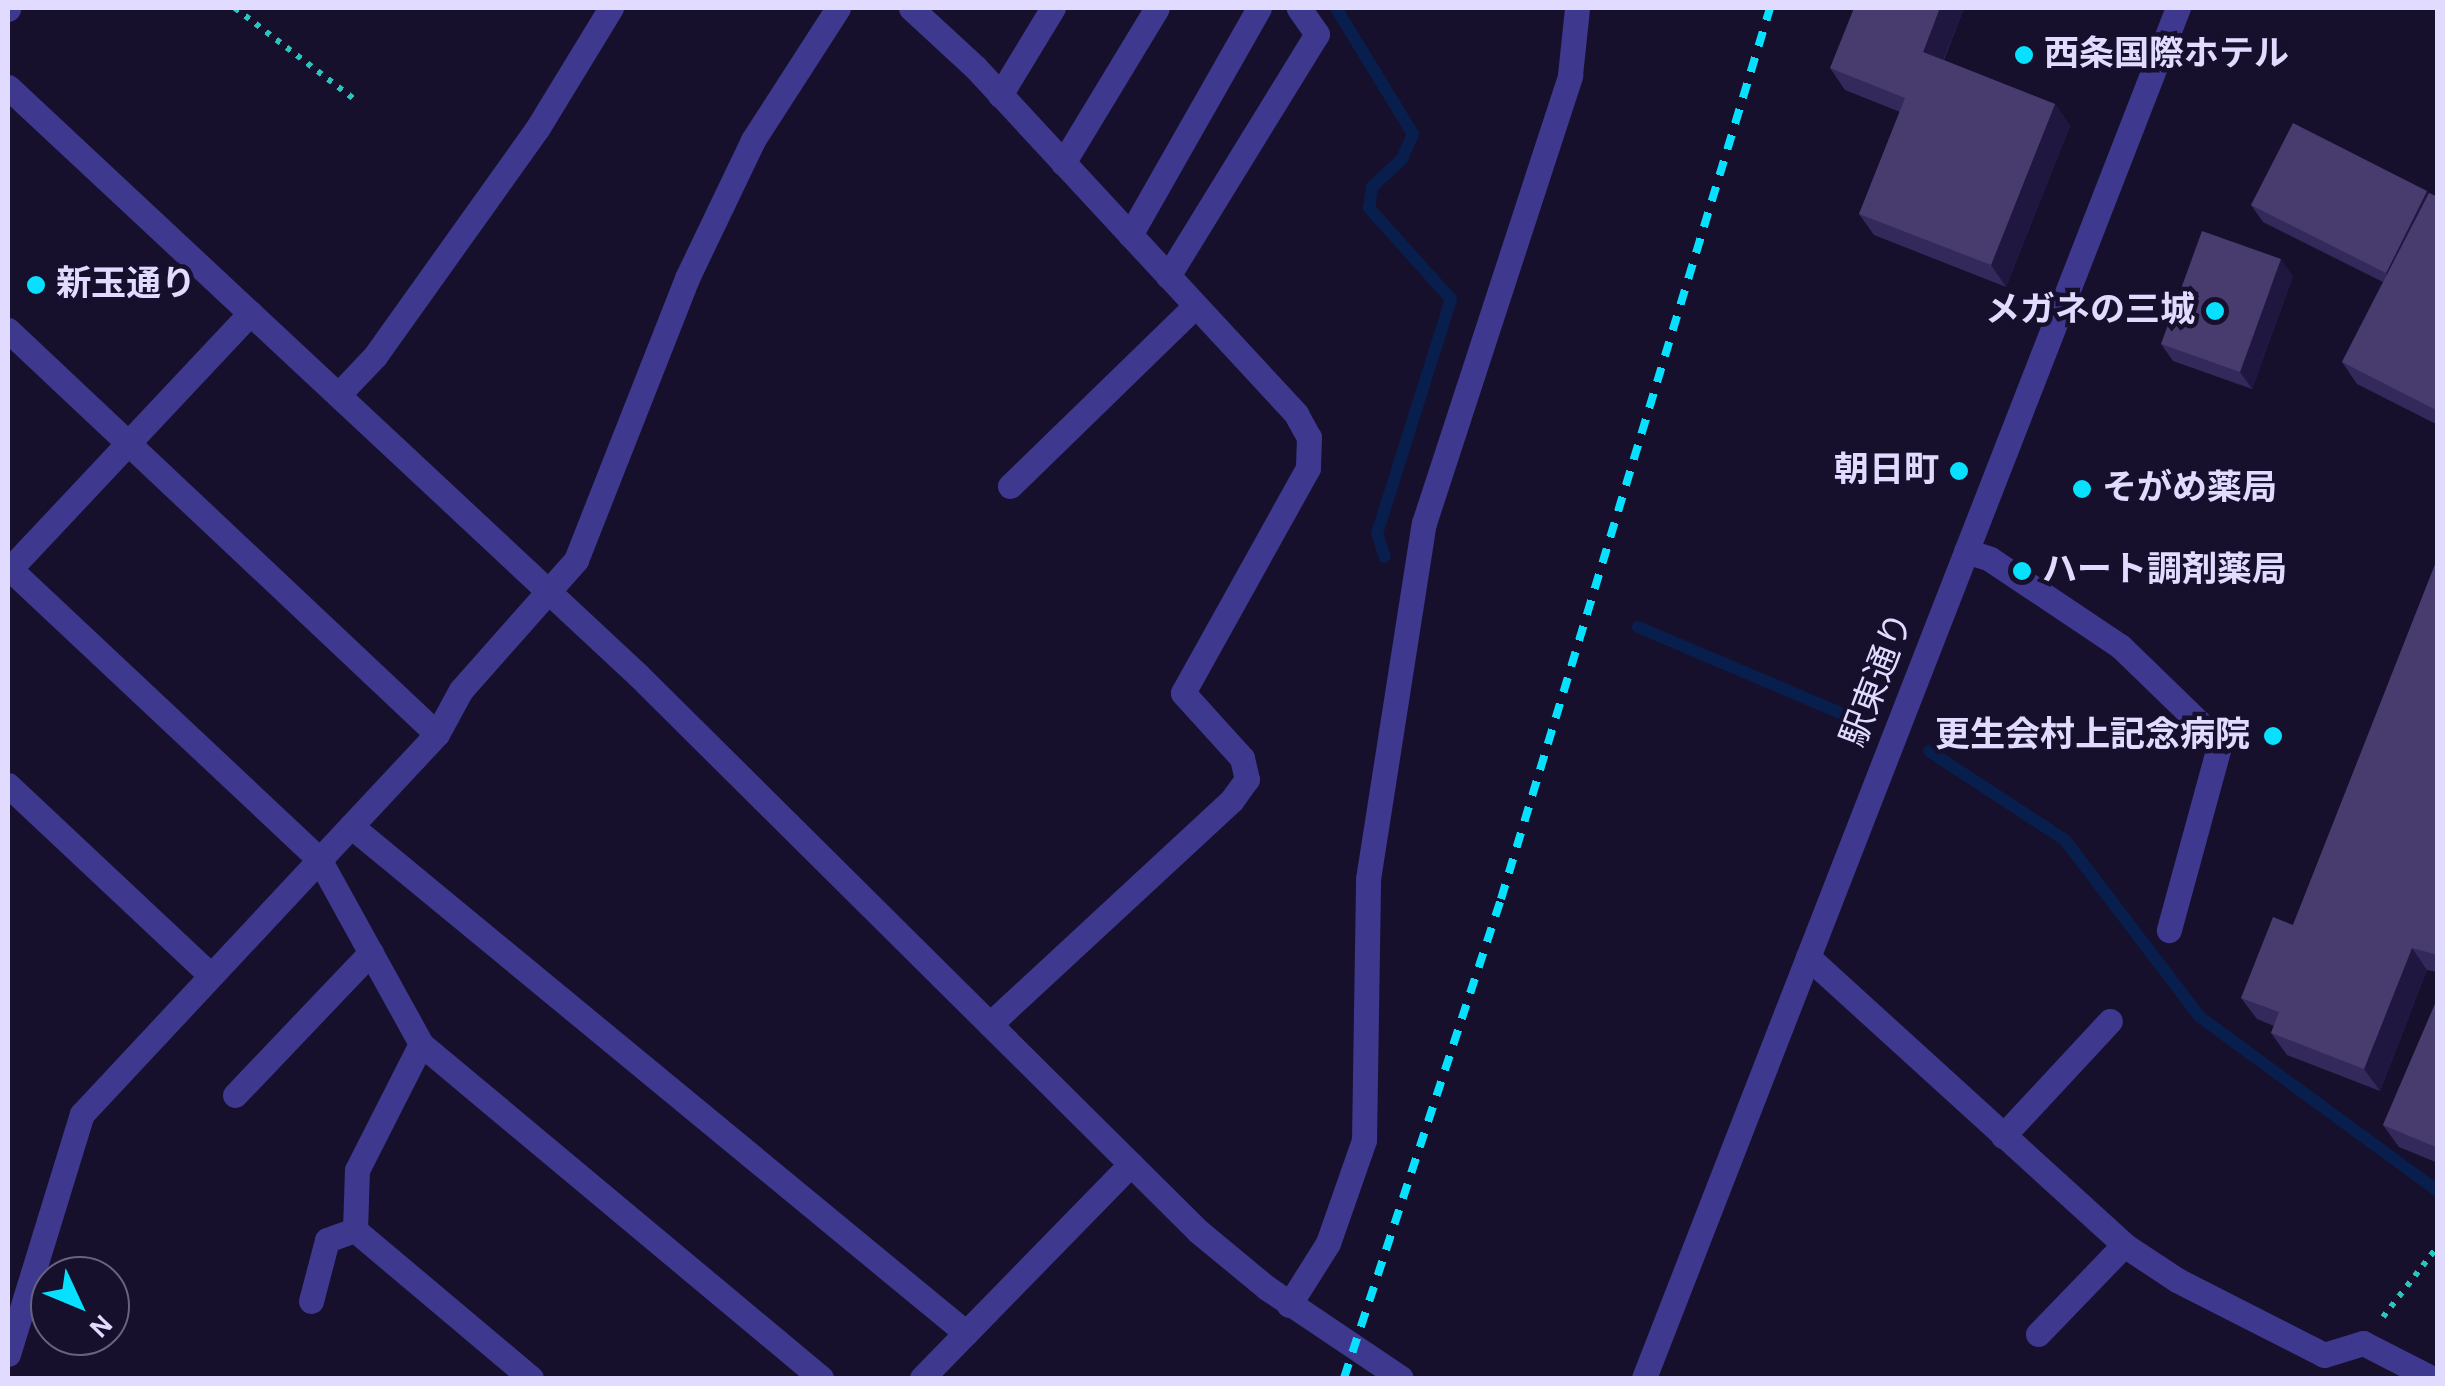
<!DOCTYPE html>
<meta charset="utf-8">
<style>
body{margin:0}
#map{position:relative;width:2445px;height:1386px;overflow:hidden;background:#16102d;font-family:"Alegreya Sans","Noto Sans JP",sans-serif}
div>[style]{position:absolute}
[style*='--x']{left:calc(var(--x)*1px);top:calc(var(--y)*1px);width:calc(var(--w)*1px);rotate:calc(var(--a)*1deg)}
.stream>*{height:12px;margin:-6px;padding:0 6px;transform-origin:6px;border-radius:6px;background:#081f4e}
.path>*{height:6px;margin-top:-3px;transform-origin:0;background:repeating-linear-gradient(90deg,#29c6c0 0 5px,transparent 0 13px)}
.minor>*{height:25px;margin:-12.5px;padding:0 12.5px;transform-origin:12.5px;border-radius:12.5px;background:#3e388f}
.rail>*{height:8px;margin-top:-4px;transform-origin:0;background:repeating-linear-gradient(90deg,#08e0ff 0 15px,transparent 0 27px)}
.wall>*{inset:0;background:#34295b}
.shaded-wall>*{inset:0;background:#201741}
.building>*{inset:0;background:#473c6d}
.dots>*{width:28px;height:28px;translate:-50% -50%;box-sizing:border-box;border:5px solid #16102d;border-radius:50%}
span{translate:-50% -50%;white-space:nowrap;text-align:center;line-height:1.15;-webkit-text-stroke:9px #16102d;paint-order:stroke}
.poi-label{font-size:35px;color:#e1dcff;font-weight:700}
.left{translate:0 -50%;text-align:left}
.right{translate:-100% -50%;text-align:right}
.street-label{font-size:35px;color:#e1dcff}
.frame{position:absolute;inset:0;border:10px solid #e1dcff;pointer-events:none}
.north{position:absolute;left:30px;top:1256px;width:100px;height:100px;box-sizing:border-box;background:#16102d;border:2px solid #676281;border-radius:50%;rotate:134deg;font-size:28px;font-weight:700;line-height:40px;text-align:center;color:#e1dcff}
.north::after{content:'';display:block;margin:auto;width:35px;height:45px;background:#08e0ff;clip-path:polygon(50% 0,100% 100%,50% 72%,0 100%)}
</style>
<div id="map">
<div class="stream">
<i style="--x:1336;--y:8;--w:148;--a:58.6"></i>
<i style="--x:1413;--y:134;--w:27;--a:114"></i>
<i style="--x:1402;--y:159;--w:41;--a:137"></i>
<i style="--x:1372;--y:187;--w:21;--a:98"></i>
<i style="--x:1369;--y:208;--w:122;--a:48"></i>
<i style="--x:1451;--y:299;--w:245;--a:107.5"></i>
<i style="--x:1377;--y:533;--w:25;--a:72"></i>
<i style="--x:1638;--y:627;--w:236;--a:23"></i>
<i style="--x:1929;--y:751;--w:163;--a:33.2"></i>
<i style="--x:2065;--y:840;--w:223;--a:52.7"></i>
<i style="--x:2200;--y:1017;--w:295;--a:36.2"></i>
</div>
<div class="path">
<i style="--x:235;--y:8;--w:155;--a:37.4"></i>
<i style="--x:2383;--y:1317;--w:90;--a:-52.2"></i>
</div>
<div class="minor">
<i style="--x:911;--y:8;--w:87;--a:42.7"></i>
<i style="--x:975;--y:67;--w:473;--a:47.2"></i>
<i style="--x:1296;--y:414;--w:26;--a:61"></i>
<i style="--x:1309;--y:437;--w:31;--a:92"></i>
<i style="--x:1308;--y:468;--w:257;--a:119.1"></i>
<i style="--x:1183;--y:693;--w:88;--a:47.8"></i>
<i style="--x:1242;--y:758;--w:22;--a:77"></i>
<i style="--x:1247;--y:779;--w:26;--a:126"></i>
<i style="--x:1232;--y:800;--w:330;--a:137.2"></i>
<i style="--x:8;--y:9;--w:1;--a:-90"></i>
<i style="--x:8;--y:87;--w:862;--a:43.03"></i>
<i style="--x:638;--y:675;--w:789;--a:44.79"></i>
<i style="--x:1198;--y:1231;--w:89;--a:39.6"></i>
<i style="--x:1267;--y:1288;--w:161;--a:33.9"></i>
<i style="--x:1000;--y:95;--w:102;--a:-58.7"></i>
<i style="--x:1063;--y:163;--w:181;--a:-58.8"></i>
<i style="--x:1130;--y:235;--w:261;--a:-60.4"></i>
<i style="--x:1168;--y:276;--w:284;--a:-58.4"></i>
<i style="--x:1317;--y:34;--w:32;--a:-125"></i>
<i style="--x:8;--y:330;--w:589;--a:43.28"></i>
<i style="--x:338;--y:395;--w:54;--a:-46.5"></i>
<i style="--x:375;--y:356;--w:279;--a:-54.5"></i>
<i style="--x:537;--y:129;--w:142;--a:-58.6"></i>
<i style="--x:1010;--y:486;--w:258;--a:-44.2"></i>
<i style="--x:1966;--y:551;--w:25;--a:18"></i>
<i style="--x:1990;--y:559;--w:156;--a:33.8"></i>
<i style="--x:2120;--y:646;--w:139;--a:44.1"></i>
<i style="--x:2220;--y:743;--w:194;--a:105.3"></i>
<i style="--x:8;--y:567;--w:427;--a:43.2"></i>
<i style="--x:319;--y:859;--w:211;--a:61.1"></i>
<i style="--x:421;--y:1044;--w:521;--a:39.86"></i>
<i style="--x:8;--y:571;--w:354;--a:-46.8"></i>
<i style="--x:8;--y:785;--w:277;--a:43.2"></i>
<i style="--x:351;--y:826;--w:797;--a:39.5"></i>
<i style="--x:1808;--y:957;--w:428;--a:42.3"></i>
<i style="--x:2124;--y:1245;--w:64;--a:33.4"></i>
<i style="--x:2177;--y:1280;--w:165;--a:27"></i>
<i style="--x:2324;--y:1355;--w:41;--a:-17.1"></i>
<i style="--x:2363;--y:1343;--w:76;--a:27.2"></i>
<i style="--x:235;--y:1095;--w:197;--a:-46.4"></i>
<i style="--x:2003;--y:1136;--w:157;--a:-47.1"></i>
<i style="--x:355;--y:1230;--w:230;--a:40.1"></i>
<i style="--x:311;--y:1301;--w:63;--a:-75.3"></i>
<i style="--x:327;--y:1240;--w:30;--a:-20"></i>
<i style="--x:355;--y:1230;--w:60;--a:-88.1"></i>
<i style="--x:357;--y:1170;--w:141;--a:-63.1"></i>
<i style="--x:1289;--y:1305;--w:73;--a:-57.8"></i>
<i style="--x:1328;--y:1243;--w:109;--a:-70.7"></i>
<i style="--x:1364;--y:1140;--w:261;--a:-89.1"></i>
<i style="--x:1368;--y:879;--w:360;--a:-81.1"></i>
<i style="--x:1424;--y:523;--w:471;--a:-71.9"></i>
<i style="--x:1570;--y:75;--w:67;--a:-84"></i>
<i style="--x:2038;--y:1334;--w:124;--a:-46"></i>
<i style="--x:8;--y:1354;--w:251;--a:-72.9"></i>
<i style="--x:82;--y:1114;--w:520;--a:-46.95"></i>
<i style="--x:437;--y:734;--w:50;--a:-61.4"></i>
<i style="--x:461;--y:690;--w:174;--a:-48.5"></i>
<i style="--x:576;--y:560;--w:303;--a:-68.5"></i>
<i style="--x:687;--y:278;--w:153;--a:-64.4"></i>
<i style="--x:753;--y:140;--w:157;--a:-57.2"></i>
<i style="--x:922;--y:1378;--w:299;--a:-45.7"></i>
<i style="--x:1644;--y:1378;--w:1470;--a:-68.71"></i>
</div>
<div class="rail">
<i style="--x:1344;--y:1378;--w:504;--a:-71.85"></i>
<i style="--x:1501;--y:899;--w:931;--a:-73.2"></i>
</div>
<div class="wall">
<i style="clip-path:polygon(1964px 8px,1944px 60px,2055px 104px,2070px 126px,2006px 287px,1874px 235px,1859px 214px,1900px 112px,1845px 90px,1830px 68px)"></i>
<i style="clip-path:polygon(2429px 193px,2438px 197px,2438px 425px,2357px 384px,2342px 362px,2383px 282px,2263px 222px,2251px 205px)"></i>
<i style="clip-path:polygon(2293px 276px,2252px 389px,2173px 361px,2161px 344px)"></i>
<i style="clip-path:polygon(2438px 557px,2438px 972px,2427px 970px,2380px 1091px,2287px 1055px,2271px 1033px,2274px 1026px,2257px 1019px,2241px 998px,2293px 925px)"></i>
<i style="clip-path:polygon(2438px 997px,2438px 1163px,2399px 1147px,2383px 1125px)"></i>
</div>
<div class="shaded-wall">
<i style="clip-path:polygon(1940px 8px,1964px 8px,1938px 73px,1923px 52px)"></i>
<i style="clip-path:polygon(2055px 104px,2070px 126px,2006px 287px,1991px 265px)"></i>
<i style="clip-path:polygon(2427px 191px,2438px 206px,2398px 290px,2386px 273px)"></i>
<i style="clip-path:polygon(2281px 259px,2293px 276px,2252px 389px,2240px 372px)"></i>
<i style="clip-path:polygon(2412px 948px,2427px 970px,2380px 1091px,2364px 1069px)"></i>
</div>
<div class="building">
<i style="clip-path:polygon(1854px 8px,1940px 8px,1923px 52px,2055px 104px,1991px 265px,1859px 214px,1905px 98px,1830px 68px)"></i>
<i style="clip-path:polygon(2293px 123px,2427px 191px,2386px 273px,2251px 205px)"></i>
<i style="clip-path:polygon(2429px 193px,2438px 197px,2438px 411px,2342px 362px)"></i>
<i style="clip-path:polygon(2202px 231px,2281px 259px,2240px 372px,2161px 344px)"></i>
<i style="clip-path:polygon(2438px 557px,2438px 955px,2412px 948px,2364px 1069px,2271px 1033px,2279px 1012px,2241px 998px,2273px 917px,2293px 925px)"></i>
<i style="clip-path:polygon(2438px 997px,2438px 1148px,2383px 1125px)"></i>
</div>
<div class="dots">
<i style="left:2024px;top:55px;background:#08e0ff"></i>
<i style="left:36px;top:285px;background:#08e0ff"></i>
<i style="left:2215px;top:311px;background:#08e0ff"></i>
<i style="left:1959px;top:471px;background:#08e0ff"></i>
<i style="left:2082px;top:489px;background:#08e0ff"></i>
<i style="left:2022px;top:571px;background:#08e0ff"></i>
<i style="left:2273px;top:736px;background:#08e0ff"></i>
</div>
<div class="poi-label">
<span class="left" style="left:2044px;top:55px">西条国際ホテル</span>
<span class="left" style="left:56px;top:285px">新玉通り</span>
<span class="right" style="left:2195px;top:311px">メガネの三城</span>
<span class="right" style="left:1939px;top:471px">朝日町</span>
<span class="left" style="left:2102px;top:489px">そがめ薬局</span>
<span class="left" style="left:2042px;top:571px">ハート調剤薬局</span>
<span class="right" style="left:2250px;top:736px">更生会村上記念病院</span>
</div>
<div class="street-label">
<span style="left:1878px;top:680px;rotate:-69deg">駅東通り</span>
</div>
<div class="frame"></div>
<div class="north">N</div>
</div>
